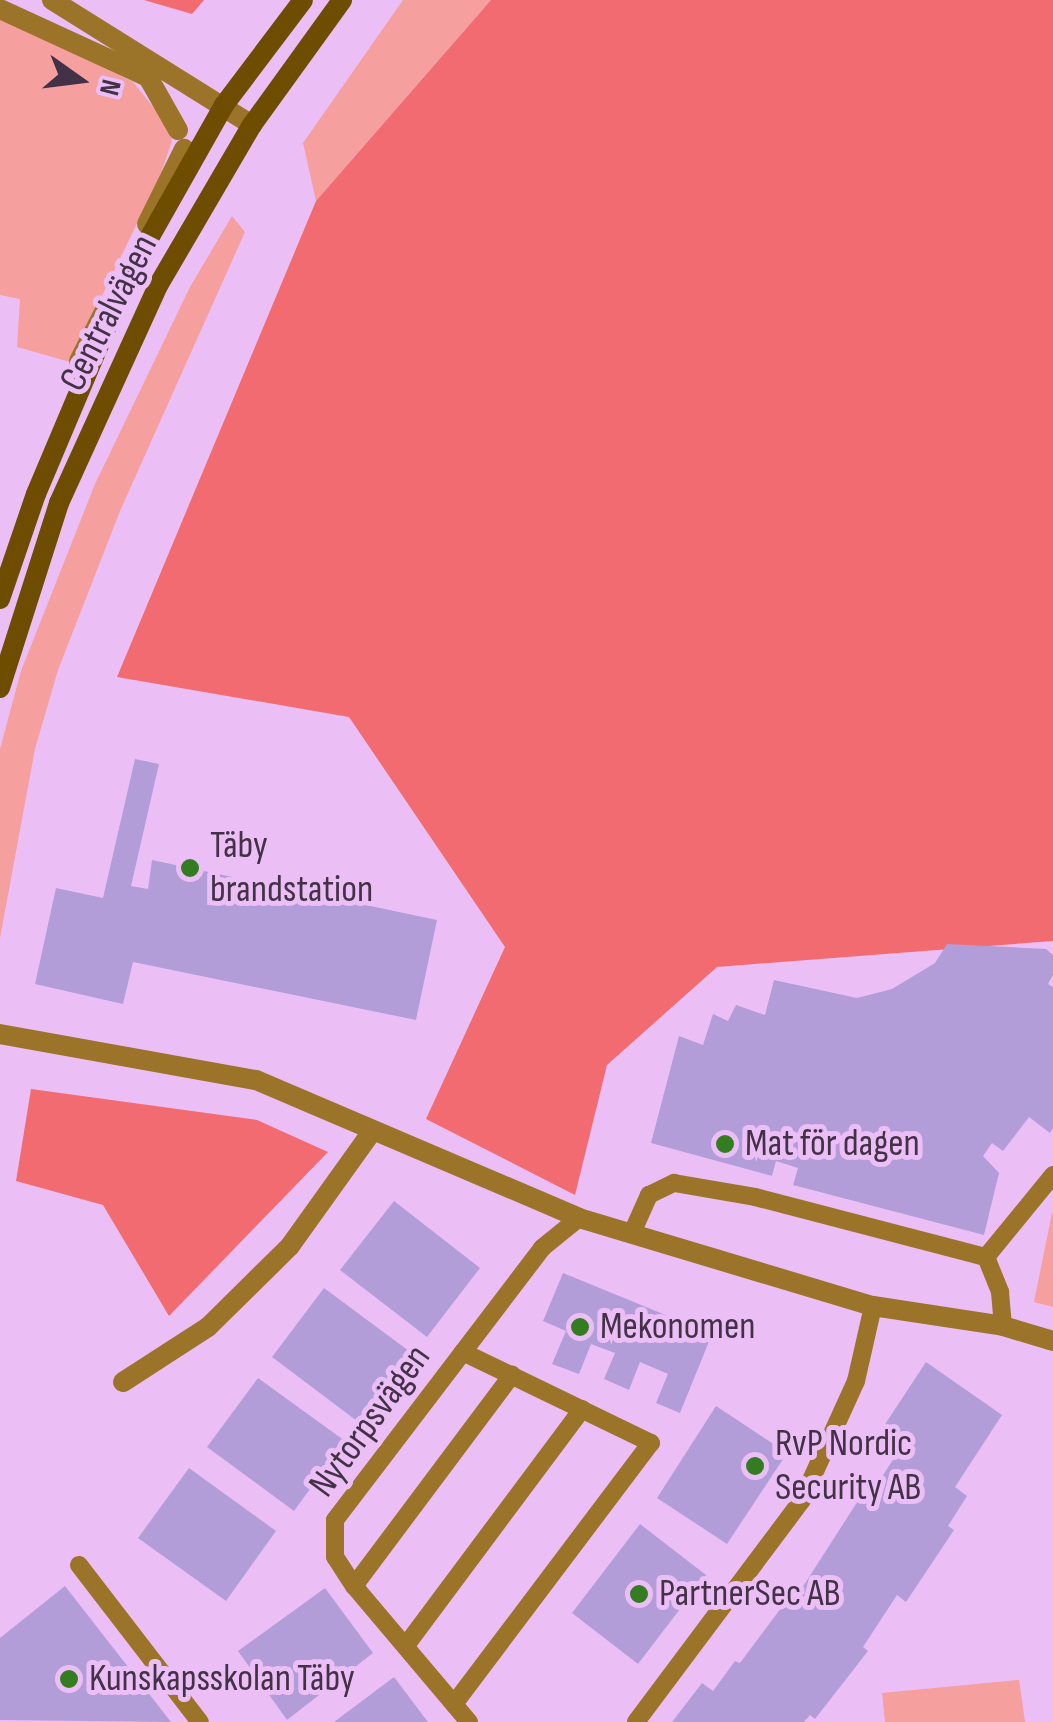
<!DOCTYPE html>
<meta charset="utf-8">
<style>
body{margin:0}
#map{position:relative;width:1053px;height:1722px;overflow:hidden;background:#ebbff5;font-family:"Sofia Sans Condensed",sans-serif}
div>[style]{position:absolute}
[style*='--x']{left:calc(var(--x)*1px);top:calc(var(--y)*1px);width:calc(var(--w)*1px);rotate:calc(var(--a)*1deg)}
.green>*{inset:0;background:#f59f9e}
.forest>*{inset:0;background:#f26b70}
.building>*{inset:0;background:#b29dd9}
.lane>*{height:18px;margin:-9px;padding:0 9px;transform-origin:9px;border-radius:9px;background:#9b742a}
.street>*{height:20px;margin:-10px;padding:0 10px;transform-origin:10px;border-radius:10px;background:#9b742a}
.secondary>*{height:20px;margin:-10px;padding:0 10px;transform-origin:10px;border-radius:10px;background:#6e4c00}
.dots>*{width:28px;height:28px;translate:-50% -50%;box-sizing:border-box;border:5px solid #ebbff5;border-radius:50%}
span{translate:-50% -50%;white-space:nowrap;text-align:center;line-height:1.15;-webkit-text-stroke:10px #ebbff5;paint-order:stroke}
.street-label{font-size:38px;color:#433147}
.poi-label{font-size:38px;color:#433147}
.left{translate:0 -50%;text-align:left}
.north{position:absolute;left:30px;top:30px;width:100px;height:100px;-webkit-text-stroke:8px #ebbff5;paint-order:stroke;rotate:104deg;font-size:28px;font-weight:700;line-height:40px;text-align:center;color:#433147}
.north::after{content:'';display:block;margin:auto;width:35px;height:45px;background:#433147;clip-path:polygon(50% 0,100% 100%,50% 72%,0 100%)}
</style>
<div id="map">
<div class="green">
<i style="clip-path:polygon(403px 0,491px 0,316px 201px,303px 143px)"></i>
<i style="clip-path:polygon(0 16px,133px 82px,166px 123px,172px 141px,160px 176px,70px 362px,17px 347px,20px 299px,0 295px)"></i>
<i style="clip-path:polygon(232px 216px,245px 232px,120px 511px,58px 670px,35px 749px,0 938px,0 749px,21px 671px,95px 484px,190px 287px)"></i>
<i style="clip-path:polygon(1052px 1213px,1053px 1213px,1053px 1307px,1034px 1302px)"></i>
<i style="clip-path:polygon(1019px 1680px,1025px 1722px,885px 1722px,882px 1693px)"></i>
</div>
<div class="forest">
<i style="clip-path:polygon(144px 0,204px 0,192px 14px)"></i>
<i style="clip-path:polygon(491px 0,1053px 0,1053px 941px,717px 967px,607px 1065px,575px 1195px,426px 1119px,505px 947px,349px 717px,117px 677px,316px 201px)"></i>
<i style="clip-path:polygon(31px 1089px,257px 1120px,328px 1152px,169px 1316px,103px 1205px,16px 1181px)"></i>
</div>
<div class="building">
<i style="clip-path:polygon(135px 759px,159px 764px,131px 886px,148px 889px,152px 860px,437px 920px,416px 1020px,133px 962px,123px 1004px,35px 984px,56px 888px,103px 898px)"></i>
<i style="clip-path:polygon(947px 944px,1046px 949px,1053px 955px,1053px 975px,1048px 984px,1053px 987px,1053px 1128px,1050px 1133px,1029px 1117px,1003px 1151px,992px 1143px,983px 1156px,999px 1173px,984px 1235px,793px 1185px,798px 1168px,776px 1161px,772px 1176px,651px 1143px,679px 1036px,703px 1045px,713px 1014px,728px 1021px,736px 1005px,765px 1015px,774px 980px,857px 998px,892px 989px,935px 963px)"></i>
<i style="clip-path:polygon(394px 1201px,480px 1268px,427px 1337px,340px 1270px)"></i>
<i style="clip-path:polygon(563px 1273px,712px 1334px,680px 1413px,656px 1403px,668px 1374px,640px 1362px,629px 1390px,604px 1379px,615px 1353px,591px 1344px,579px 1374px,552px 1364px,566px 1331px,543px 1321px)"></i>
<i style="clip-path:polygon(324px 1288px,413px 1354px,361px 1424px,272px 1357px)"></i>
<i style="clip-path:polygon(926px 1362px,1002px 1415px,955px 1487px,967px 1496px,948px 1526px,954px 1530px,906px 1602px,897px 1595px,863px 1647px,868px 1651px,815px 1719px,810px 1715px,804px 1722px,672px 1722px,702px 1683px,713px 1691px,735px 1661px,740px 1663px,790px 1596px,795px 1599px,872px 1479px,878px 1483px,898px 1452px,876px 1438px)"></i>
<i style="clip-path:polygon(258px 1378px,345px 1441px,294px 1511px,207px 1447px)"></i>
<i style="clip-path:polygon(716px 1406px,787px 1453px,727px 1544px,657px 1498px)"></i>
<i style="clip-path:polygon(189px 1468px,276px 1531px,226px 1601px,138px 1538px)"></i>
<i style="clip-path:polygon(640px 1524px,706px 1575px,638px 1664px,572px 1613px)"></i>
<i style="clip-path:polygon(65px 1586px,171px 1722px,0 1720px,0 1638px)"></i>
<i style="clip-path:polygon(325px 1588px,373px 1653px,287px 1720px,238px 1651px)"></i>
<i style="clip-path:polygon(394px 1677px,428px 1722px,334px 1722px)"></i>
</div>
<div class="lane">
<i style="--x:632;--y:1233;--w:42;--a:-65.9"></i>
<i style="--x:649;--y:1195;--w:28;--a:-26"></i>
<i style="--x:674;--y:1183;--w:82;--a:9.8"></i>
<i style="--x:755;--y:1197;--w:239;--a:14.6"></i>
<i style="--x:986;--y:1257;--w:38;--a:68"></i>
<i style="--x:1000;--y:1292;--w:34;--a:85"></i>
<i style="--x:986;--y:1257;--w:106;--a:-50.7"></i>
<i style="--x:79;--y:1565;--w:198;--a:52.4"></i>
<i style="--x:354;--y:1586;--w:264;--a:-53.2"></i>
<i style="--x:407;--y:1644;--w:293;--a:-53.3"></i>
<i style="--x:454;--y:1704;--w:327;--a:-53"></i>
<i style="--x:651;--y:1443;--w:209;--a:-154.2"></i>
<i style="--x:469;--y:1722;--w:178;--a:-130.2"></i>
<i style="--x:354;--y:1586;--w:35;--a:-123"></i>
<i style="--x:335;--y:1557;--w:37;--a:-90"></i>
<i style="--x:335;--y:1520;--w:342;--a:-52.7"></i>
<i style="--x:542;--y:1248;--w:48;--a:-39"></i>
<i style="--x:636;--y:1722;--w:277;--a:-53.2"></i>
<i style="--x:802;--y:1500;--w:131;--a:-65.6"></i>
<i style="--x:856;--y:1381;--w:77;--a:-77.2"></i>
</div>
<div class="street">
<i style="--x:52;--y:0;--w:236;--a:32"></i>
<i style="--x:0;--y:9;--w:163;--a:24.7"></i>
<i style="--x:148;--y:77;--w:61;--a:60.5"></i>
<i style="--x:147;--y:224;--w:84;--a:-63.7"></i>
<i style="--x:79;--y:361;--w:59;--a:-63"></i>
<i style="--x:0;--y:1034;--w:260;--a:10.2"></i>
<i style="--x:256;--y:1080;--w:351;--a:23.1"></i>
<i style="--x:579;--y:1218;--w:307;--a:16.7"></i>
<i style="--x:873;--y:1306;--w:132;--a:8.7"></i>
<i style="--x:1003;--y:1326;--w:52;--a:16.7"></i>
<i style="--x:123;--y:1382;--w:101;--a:-32.9"></i>
<i style="--x:208;--y:1327;--w:115;--a:-44.6"></i>
<i style="--x:290;--y:1246;--w:139;--a:-54.4"></i>
</div>
<div class="secondary">
<i style="--x:0;--y:599;--w:111;--a:-71.1"></i>
<i style="--x:36;--y:494;--w:241;--a:-67.1"></i>
<i style="--x:130;--y:272;--w:192;--a:-60.6"></i>
<i style="--x:224;--y:105;--w:131;--a:-53"></i>
<i style="--x:0;--y:688;--w:194;--a:-72.3"></i>
<i style="--x:59;--y:503;--w:241;--a:-65.5"></i>
<i style="--x:159;--y:284;--w:184;--a:-59.7"></i>
<i style="--x:252;--y:125;--w:154;--a:-54.2"></i>
</div>
<div class="dots">
<i style="left:190px;top:868px;background:#337c21"></i>
<i style="left:725px;top:1144px;background:#337c21"></i>
<i style="left:580px;top:1327px;background:#337c21"></i>
<i style="left:755px;top:1466px;background:#337c21"></i>
<i style="left:639px;top:1594px;background:#337c21"></i>
<i style="left:69px;top:1679px;background:#337c21"></i>
</div>
<div class="street-label">
<span style="left:109px;top:313px;rotate:-63deg">Centralvägen</span>
<span style="left:370px;top:1421px;rotate:-54deg">Nytorpsvägen</span>
</div>
<div class="poi-label">
<span class="left" style="left:210px;top:868px">Täby<br>brandstation</span>
<span class="left" style="left:745px;top:1144px">Mat för dagen</span>
<span class="left" style="left:600px;top:1327px">Mekonomen</span>
<span class="left" style="left:775px;top:1466px">RvP Nordic<br>Security AB</span>
<span class="left" style="left:659px;top:1594px">PartnerSec AB</span>
<span class="left" style="left:89px;top:1679px">Kunskapsskolan Täby</span>
</div>
<div class="north">N</div>
</div>
